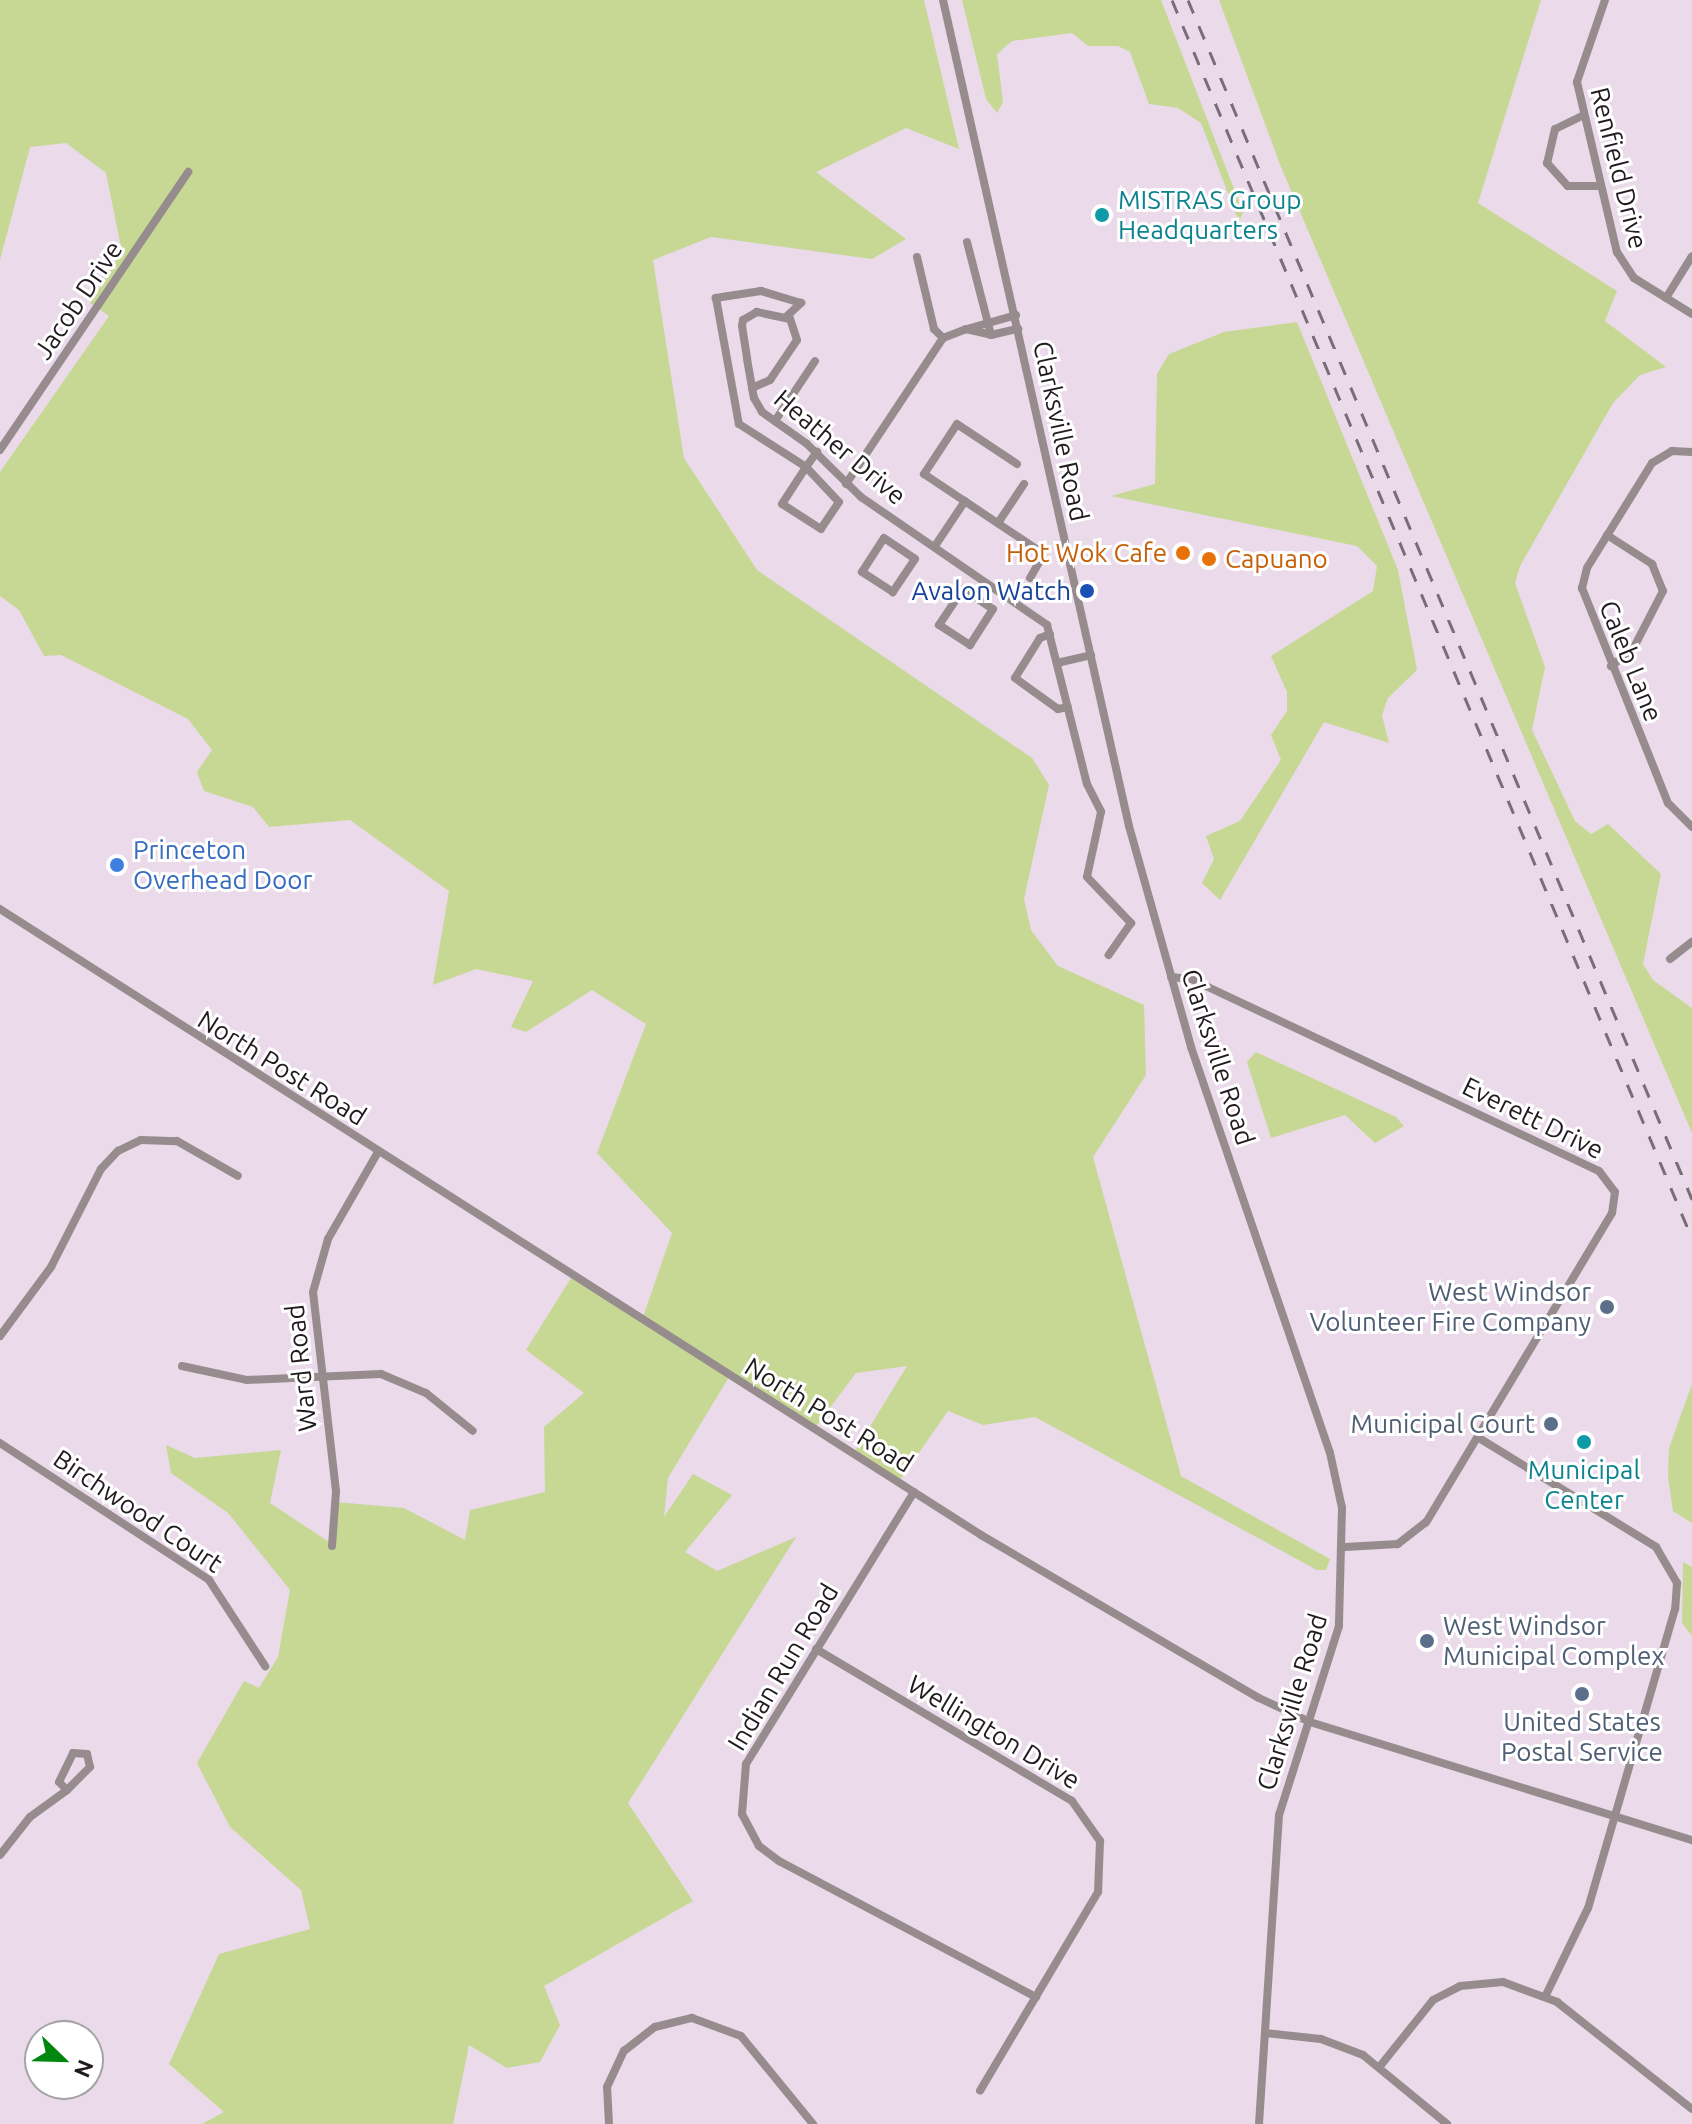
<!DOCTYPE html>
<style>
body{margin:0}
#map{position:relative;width:1692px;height:2124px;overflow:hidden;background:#eadaea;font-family:Ubuntu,sans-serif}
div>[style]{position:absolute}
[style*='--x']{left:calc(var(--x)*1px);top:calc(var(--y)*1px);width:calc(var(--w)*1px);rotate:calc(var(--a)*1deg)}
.green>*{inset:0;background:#c7d895}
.minor>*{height:8px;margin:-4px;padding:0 4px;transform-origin:4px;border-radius:4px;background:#968c8d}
.rail>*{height:3px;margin-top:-1.5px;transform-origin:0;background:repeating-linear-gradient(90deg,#786e78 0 14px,transparent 0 28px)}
.dots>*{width:22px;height:22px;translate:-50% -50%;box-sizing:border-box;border:4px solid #fff;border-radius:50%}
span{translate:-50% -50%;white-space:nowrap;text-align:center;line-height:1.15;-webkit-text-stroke:6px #fff;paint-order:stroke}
.street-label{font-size:26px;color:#211b20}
.culture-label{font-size:26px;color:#0d838f}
.left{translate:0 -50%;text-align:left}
.food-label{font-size:26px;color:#c56008}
.right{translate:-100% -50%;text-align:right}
.transit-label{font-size:26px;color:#164399}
.shop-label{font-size:26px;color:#366cbe}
.service-label{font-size:26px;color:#4e5e75}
.north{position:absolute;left:24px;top:2020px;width:80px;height:80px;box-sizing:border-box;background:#fff;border:2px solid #a6a4a6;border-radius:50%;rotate:113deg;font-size:22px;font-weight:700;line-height:32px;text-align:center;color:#211b20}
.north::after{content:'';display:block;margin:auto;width:28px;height:36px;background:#01870f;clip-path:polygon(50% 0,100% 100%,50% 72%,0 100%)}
</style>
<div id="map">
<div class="green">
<i style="clip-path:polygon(0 0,924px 0,959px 149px,906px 128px,816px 172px,906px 239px,872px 259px,711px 237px,653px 260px,684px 458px,757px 570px,1032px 758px,1049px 785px,1024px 899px,1031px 930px,1058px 966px,1144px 1005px,1146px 1075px,1093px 1157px,1181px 1476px,1330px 1559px,1326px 1570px,1317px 1570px,1035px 1417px,983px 1425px,948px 1411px,897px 1484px,852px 1456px,907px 1366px,856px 1373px,814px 1429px,729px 1377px,668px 1478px,664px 1517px,693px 1474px,732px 1495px,685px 1552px,717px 1571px,796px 1537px,628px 1803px,693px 1901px,544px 1986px,560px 2025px,540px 2062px,507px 2068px,469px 2045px,453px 2124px,202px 2124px,224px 2112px,169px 2064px,219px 1954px,310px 1929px,301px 1890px,230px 1827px,197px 1763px,244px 1681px,259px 1688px,278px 1657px,290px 1590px,228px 1513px,171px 1473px,166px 1445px,195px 1458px,281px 1450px,270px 1503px,329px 1542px,336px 1502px,404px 1508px,465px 1540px,470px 1510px,545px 1492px,544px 1427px,584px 1393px,526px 1350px,571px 1278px,642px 1320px,672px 1233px,597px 1153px,646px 1024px,592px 990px,526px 1032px,511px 1027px,533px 981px,476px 969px,433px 985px,449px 891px,350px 820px,269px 827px,253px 807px,204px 791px,197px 772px,212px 750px,188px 719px,61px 655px,44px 656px,19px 610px,0 596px,0 472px,109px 316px,90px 303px,122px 252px,106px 173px,66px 143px,30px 147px,0 260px)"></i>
<i style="clip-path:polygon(962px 0,1161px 0,1243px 212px,1239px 222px,1201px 123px,1178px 108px,1149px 104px,1130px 52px,1118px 46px,1088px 46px,1072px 33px,1012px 41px,997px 54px,1003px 102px,997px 113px,986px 99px)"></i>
<i style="clip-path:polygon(1219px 0,1541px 0,1478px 203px,1617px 291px,1605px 321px,1666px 367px,1640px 375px,1613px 403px,1520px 566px,1515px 583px,1545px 667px,1532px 730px,1575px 821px,1591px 834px,1608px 824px,1661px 874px,1643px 964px,1653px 980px,1692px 1008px,1692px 1133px,1281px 167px)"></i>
<i style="clip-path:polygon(1297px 322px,1398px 570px,1417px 670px,1388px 698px,1382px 715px,1389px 743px,1324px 722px,1220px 900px,1202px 883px,1214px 859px,1206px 836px,1240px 821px,1281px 760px,1271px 735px,1287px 711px,1287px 692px,1271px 656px,1373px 591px,1377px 566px,1357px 546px,1111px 496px,1155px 484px,1157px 374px,1169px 354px,1224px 332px)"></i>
<i style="clip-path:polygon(1256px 1052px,1396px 1117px,1404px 1126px,1375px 1143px,1345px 1115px,1271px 1138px,1247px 1062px)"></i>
<i style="clip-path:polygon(1692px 1384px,1692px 1523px,1673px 1511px,1668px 1477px,1669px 1448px)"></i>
<i style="clip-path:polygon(1683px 1562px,1692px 1567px,1692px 1636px,1682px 1623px)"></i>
</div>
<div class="minor">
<i style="--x:943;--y:0;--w:847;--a:77.31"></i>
<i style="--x:1129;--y:826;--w:230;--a:74.3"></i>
<i style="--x:1191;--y:1047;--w:429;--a:71.1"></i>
<i style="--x:1330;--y:1453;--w:56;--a:77.7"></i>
<i style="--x:1342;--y:1508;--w:118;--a:91.5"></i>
<i style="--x:1339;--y:1626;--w:198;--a:107.6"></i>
<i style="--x:1279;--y:1815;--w:310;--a:93.7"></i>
<i style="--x:1605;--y:0;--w:87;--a:108.9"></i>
<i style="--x:1577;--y:82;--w:175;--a:76.8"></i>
<i style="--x:1617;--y:252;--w:31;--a:57"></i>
<i style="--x:1634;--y:278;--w:68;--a:31.8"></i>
<i style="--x:1584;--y:115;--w:32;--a:154"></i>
<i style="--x:1555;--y:129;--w:35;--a:103"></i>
<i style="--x:1547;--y:163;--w:31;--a:48"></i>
<i style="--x:1568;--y:186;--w:33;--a:0"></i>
<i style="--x:967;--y:242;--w:96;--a:75.5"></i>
<i style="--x:917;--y:257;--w:74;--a:76.7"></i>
<i style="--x:934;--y:329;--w:13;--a:45"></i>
<i style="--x:1666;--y:298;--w:49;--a:-58.2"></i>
<i style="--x:786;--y:317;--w:21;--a:-43"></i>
<i style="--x:801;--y:303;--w:42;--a:-163.3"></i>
<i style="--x:761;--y:291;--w:46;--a:171.2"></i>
<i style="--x:716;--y:298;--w:128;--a:79.7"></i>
<i style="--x:739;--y:424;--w:80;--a:32.7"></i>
<i style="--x:806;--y:467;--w:19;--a:-54"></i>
<i style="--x:967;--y:329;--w:51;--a:-15.9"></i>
<i style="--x:752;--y:388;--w:20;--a:-24"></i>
<i style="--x:770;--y:380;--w:48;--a:-56"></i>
<i style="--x:797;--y:340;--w:22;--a:-108"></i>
<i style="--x:790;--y:319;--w:34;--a:-168"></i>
<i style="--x:757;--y:312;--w:16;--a:150"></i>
<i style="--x:743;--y:320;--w:6;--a:99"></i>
<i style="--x:742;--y:326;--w:33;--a:81"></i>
<i style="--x:747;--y:359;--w:29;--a:80"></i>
<i style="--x:752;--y:388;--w:10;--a:79"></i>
<i style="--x:754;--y:398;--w:16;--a:60"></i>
<i style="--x:762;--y:412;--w:55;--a:35.4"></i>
<i style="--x:807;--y:444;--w:76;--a:44.5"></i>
<i style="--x:861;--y:497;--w:226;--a:34.5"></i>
<i style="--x:1047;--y:625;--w:164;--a:75.9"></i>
<i style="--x:1087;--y:784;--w:31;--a:63"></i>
<i style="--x:1101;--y:812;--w:66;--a:102.2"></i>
<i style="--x:1087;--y:877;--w:64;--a:46.3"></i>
<i style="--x:1131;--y:923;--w:39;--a:125"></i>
<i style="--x:775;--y:421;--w:72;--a:-56.3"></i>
<i style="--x:0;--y:450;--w:336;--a:-55.9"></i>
<i style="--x:1692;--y:452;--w:20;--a:-177"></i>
<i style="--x:1672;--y:451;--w:23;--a:149"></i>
<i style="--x:1652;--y:463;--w:123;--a:121.8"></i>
<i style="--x:1587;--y:568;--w:21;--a:104"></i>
<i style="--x:1582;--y:588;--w:232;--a:68.2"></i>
<i style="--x:1668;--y:803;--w:34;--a:45"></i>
<i style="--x:1017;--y:464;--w:72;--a:-146.3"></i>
<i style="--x:957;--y:424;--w:60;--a:123.4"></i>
<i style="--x:924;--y:474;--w:137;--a:33.7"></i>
<i style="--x:1038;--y:550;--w:9;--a:72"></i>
<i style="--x:1041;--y:559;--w:22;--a:120"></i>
<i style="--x:806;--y:467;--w:48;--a:46.7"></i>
<i style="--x:839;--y:502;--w:32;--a:124"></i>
<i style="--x:821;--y:529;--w:46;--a:-147.3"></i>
<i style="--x:782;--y:504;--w:44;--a:-57"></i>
<i style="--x:846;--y:484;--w:175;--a:-56.4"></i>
<i style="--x:943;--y:338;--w:25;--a:-21"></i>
<i style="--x:966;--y:329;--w:26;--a:13"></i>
<i style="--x:991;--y:335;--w:28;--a:-13"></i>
<i style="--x:998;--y:523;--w:47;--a:-56.3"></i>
<i style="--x:1607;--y:535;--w:54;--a:32.8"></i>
<i style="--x:1652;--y:564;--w:29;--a:68"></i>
<i style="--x:1663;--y:591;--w:65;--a:117.3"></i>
<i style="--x:1633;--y:649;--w:28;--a:142"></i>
<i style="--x:884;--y:538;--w:37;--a:34"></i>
<i style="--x:915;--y:559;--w:40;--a:124"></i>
<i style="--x:893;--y:592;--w:37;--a:-147"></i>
<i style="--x:862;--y:572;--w:40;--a:-57.1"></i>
<i style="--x:935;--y:546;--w:54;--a:-56.3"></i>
<i style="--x:963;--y:589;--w:36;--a:34"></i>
<i style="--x:993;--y:609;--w:43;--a:122.6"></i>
<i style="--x:970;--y:645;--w:37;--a:-147"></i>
<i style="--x:939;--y:625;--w:43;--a:-56.3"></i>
<i style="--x:1050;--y:634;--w:11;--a:158"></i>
<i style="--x:1040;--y:638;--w:47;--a:122"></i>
<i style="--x:1015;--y:678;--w:53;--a:35.8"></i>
<i style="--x:1058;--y:709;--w:10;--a:-11"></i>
<i style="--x:1057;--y:663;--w:35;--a:-13"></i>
<i style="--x:0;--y:909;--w:1164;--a:32.54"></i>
<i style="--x:981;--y:1535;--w:322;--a:30.4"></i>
<i style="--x:1259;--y:1698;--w:56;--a:25.2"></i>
<i style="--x:1310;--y:1722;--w:400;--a:17.2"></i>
<i style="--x:1670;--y:959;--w:28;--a:-38"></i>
<i style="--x:1171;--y:977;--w:20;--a:6"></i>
<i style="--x:1191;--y:979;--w:451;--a:25.2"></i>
<i style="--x:1599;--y:1171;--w:26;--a:53"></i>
<i style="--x:1615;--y:1192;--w:21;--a:98"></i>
<i style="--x:1612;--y:1213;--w:361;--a:121"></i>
<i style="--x:1426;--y:1522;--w:36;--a:142"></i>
<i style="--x:1398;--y:1544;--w:53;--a:176.8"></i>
<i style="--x:0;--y:1336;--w:86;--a:-53.5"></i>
<i style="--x:51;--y:1267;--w:110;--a:-63"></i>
<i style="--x:101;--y:1169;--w:25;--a:-47"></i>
<i style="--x:118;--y:1151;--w:25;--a:-26"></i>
<i style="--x:141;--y:1140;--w:36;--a:2"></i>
<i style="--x:177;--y:1141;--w:70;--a:29.8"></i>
<i style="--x:182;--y:1366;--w:66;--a:12.2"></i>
<i style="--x:247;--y:1380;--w:134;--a:-2.6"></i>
<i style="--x:381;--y:1374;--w:49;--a:22.9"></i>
<i style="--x:426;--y:1393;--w:60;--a:39"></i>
<i style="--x:1479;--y:1438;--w:208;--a:31.6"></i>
<i style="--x:1656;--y:1547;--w:42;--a:59.7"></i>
<i style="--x:1677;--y:1583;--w:26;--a:94"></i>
<i style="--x:1675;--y:1609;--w:311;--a:106.2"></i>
<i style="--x:1588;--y:1908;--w:97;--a:115.8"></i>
<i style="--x:0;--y:1443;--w:250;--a:33.2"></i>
<i style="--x:209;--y:1580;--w:103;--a:56.9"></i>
<i style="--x:914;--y:1492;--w:320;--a:121.7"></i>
<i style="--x:746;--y:1764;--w:50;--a:94.6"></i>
<i style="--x:742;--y:1814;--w:36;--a:62"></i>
<i style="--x:759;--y:1846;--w:25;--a:37"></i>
<i style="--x:779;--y:1861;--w:291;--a:27.9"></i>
<i style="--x:332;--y:1546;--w:55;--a:-85.8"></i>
<i style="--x:336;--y:1491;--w:200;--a:-96.6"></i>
<i style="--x:313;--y:1292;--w:55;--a:-74.2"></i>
<i style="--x:328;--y:1239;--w:100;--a:-60.1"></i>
<i style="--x:816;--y:1649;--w:298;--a:30.7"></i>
<i style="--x:1072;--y:1801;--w:49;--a:55"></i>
<i style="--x:1100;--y:1841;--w:51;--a:92.2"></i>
<i style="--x:1098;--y:1892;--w:231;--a:120.7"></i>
<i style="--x:73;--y:1753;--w:14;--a:4"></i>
<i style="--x:87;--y:1754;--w:13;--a:77"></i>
<i style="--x:90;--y:1767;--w:33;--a:135"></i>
<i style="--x:67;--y:1790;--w:11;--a:-135"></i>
<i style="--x:59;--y:1782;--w:32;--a:-64"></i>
<i style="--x:0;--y:1855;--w:48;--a:-51.7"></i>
<i style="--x:30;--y:1817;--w:46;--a:-36.1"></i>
<i style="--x:1265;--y:2033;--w:56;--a:6.1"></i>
<i style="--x:1321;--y:2039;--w:45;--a:20.9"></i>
<i style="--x:1363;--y:2055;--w:109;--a:39.4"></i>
<i style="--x:1381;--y:2065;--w:83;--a:-51.3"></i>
<i style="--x:1433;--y:2000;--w:30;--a:-27"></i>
<i style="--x:1460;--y:1986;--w:43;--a:-5.3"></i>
<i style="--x:1503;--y:1982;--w:58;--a:20.3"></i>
<i style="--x:1557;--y:2002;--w:172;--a:38.4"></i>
<i style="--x:609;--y:2124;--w:37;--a:-93"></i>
<i style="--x:607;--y:2087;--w:40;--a:-65"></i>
<i style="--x:624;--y:2051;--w:39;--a:-38"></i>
<i style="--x:655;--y:2027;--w:38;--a:-14"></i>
<i style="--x:692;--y:2018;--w:52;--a:20.2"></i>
<i style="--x:741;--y:2036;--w:114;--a:50.7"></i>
</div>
<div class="rail">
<i style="--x:1172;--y:0;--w:1343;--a:67.22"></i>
<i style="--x:1188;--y:0;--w:1301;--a:67.2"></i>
</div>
<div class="dots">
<i style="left:1102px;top:215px;background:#0f9aa8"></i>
<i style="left:1183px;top:553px;background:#e8710a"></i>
<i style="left:1209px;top:559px;background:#e8710a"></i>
<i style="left:1087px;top:591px;background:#1a4fb4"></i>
<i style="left:117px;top:865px;background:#3f7fe0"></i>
<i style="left:1607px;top:1307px;background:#5c6f8a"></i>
<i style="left:1551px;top:1424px;background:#5c6f8a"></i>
<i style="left:1584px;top:1442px;background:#0f9aa8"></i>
<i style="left:1427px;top:1641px;background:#5c6f8a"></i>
<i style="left:1582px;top:1694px;background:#5c6f8a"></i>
</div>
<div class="street-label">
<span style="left:1619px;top:168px;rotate:76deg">Renfield Drive</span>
<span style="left:78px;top:300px;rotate:-56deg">Jacob Drive</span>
<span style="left:1061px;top:431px;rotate:78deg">Clarksville Road</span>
<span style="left:840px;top:447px;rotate:40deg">Heather Drive</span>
<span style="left:1631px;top:661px;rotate:68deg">Caleb Lane</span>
<span style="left:1218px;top:1057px;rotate:72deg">Clarksville Road</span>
<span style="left:282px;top:1068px;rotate:32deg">North Post Road</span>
<span style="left:1533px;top:1118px;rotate:26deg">Everett Drive</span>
<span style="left:301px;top:1368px;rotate:-96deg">Ward Road</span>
<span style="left:829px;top:1415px;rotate:32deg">North Post Road</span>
<span style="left:138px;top:1511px;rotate:34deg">Birchwood Court</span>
<span style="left:783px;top:1667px;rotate:-59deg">Indian Run Road</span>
<span style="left:1292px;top:1702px;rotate:-73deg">Clarksville Road</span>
<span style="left:994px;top:1732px;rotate:31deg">Wellington Drive</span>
</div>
<div class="culture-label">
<span class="left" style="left:1118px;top:215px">MISTRAS Group<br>Headquarters</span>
<span style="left:1584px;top:1485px">Municipal<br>Center</span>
</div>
<div class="food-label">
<span class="right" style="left:1167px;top:553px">Hot Wok Cafe</span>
<span class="left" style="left:1225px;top:559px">Capuano</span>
</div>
<div class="transit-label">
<span class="right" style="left:1071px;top:591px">Avalon Watch</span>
</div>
<div class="shop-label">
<span class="left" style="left:133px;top:865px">Princeton<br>Overhead Door</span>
</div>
<div class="service-label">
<span class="right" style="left:1591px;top:1307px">West Windsor<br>Volunteer Fire Company</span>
<span class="right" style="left:1535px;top:1424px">Municipal Court</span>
<span class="left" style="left:1443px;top:1641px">West Windsor<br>Municipal Complex</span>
<span style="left:1582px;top:1737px">United States<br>Postal Service</span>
</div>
<div class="north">N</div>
</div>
